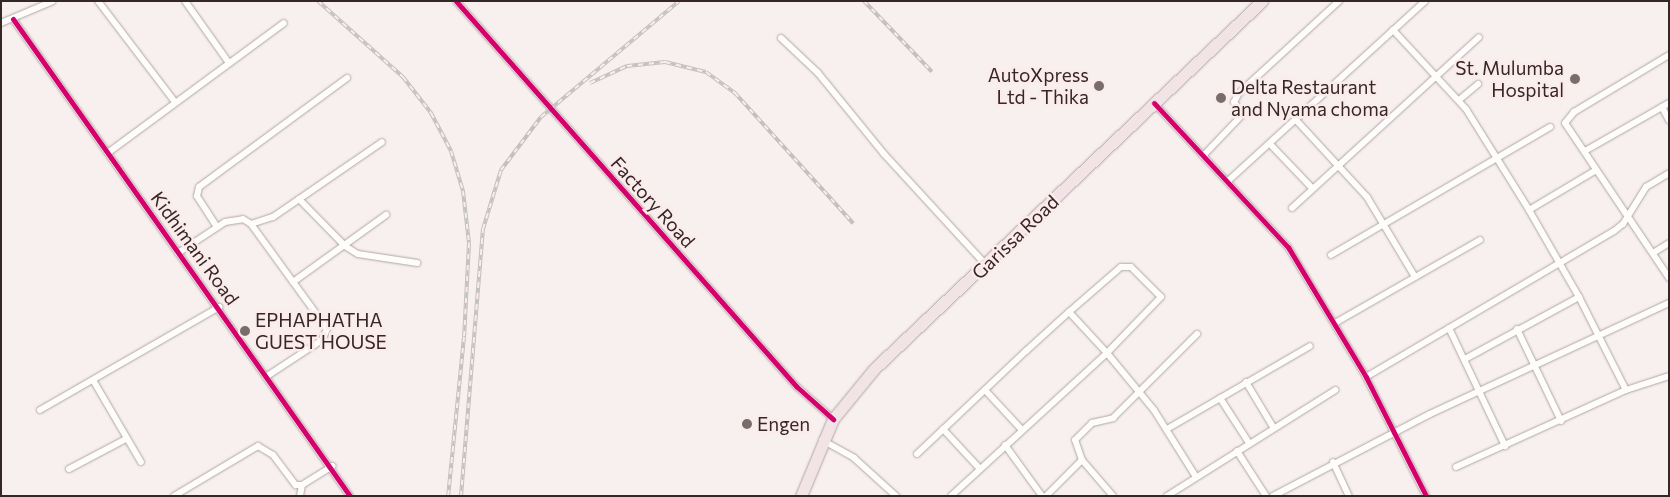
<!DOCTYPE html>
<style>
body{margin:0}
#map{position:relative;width:1670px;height:497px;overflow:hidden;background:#f8f0ee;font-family:Commissioner,sans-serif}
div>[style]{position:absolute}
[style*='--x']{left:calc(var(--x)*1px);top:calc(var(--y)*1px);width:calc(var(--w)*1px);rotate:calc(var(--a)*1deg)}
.roads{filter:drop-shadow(0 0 1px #b0a6a5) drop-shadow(0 0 1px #b0a6a5)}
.street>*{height:6px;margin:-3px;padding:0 3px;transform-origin:3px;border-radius:3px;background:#fefdfc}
.highway>*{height:11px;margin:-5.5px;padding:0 5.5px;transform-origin:5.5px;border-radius:5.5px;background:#f1e3e6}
.rail>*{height:4px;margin-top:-2px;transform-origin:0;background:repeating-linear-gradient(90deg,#fbeceb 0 5.5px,#c3c0c0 0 11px);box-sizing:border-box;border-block:1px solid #c3c0c0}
.cycleway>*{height:5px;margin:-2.5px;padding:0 2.5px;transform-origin:2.5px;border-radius:2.5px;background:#d6006c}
.dots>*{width:14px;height:14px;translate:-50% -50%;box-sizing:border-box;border:2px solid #fbeceb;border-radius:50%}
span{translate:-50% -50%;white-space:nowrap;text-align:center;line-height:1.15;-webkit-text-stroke:5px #fbeceb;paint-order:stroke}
.poi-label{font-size:19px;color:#342725}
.right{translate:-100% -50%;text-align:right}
.left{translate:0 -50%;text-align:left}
.street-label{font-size:19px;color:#342725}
.frame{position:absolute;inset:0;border:2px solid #342725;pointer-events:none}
</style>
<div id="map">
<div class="roads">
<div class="street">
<i style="--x:98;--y:1;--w:127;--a:52.7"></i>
<i style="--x:185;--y:1;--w:76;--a:54.6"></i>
<i style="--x:456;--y:1;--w:514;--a:48.55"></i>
<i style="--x:796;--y:386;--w:50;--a:41.7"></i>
<i style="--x:13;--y:19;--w:584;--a:54.76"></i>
<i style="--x:1;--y:23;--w:56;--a:-22.9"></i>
<i style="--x:1393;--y:30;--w:108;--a:47.3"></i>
<i style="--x:1466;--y:109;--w:119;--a:58"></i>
<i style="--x:1529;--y:210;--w:78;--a:-30.8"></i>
<i style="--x:781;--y:38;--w:51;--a:43.4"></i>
<i style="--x:818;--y:73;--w:104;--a:50.8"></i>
<i style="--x:884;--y:154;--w:151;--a:47.4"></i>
<i style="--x:1669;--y:55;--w:111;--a:149"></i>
<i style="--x:1574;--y:112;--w:14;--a:129"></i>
<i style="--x:1565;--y:123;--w:187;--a:56.1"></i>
<i style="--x:1459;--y:100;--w:25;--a:-40"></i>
<i style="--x:1154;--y:103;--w:197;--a:47.1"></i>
<i style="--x:1288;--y:247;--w:152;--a:59"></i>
<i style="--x:1366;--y:377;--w:133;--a:63.2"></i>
<i style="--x:1662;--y:107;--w:15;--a:62"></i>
<i style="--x:1296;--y:120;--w:105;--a:47.3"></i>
<i style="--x:1367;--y:197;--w:93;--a:59"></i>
<i style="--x:1270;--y:144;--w:61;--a:46.3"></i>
<i style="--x:1585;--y:151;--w:97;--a:-29.7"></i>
<i style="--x:109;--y:152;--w:217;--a:-36.4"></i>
<i style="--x:1203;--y:156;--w:58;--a:-46.4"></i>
<i style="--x:1243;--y:114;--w:15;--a:-127"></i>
<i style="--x:1234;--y:102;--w:10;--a:-61"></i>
<i style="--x:1239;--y:93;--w:136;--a:-42.6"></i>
<i style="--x:1228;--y:181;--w:267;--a:-42.4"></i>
<i style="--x:299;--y:199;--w:66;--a:45.6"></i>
<i style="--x:345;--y:246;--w:15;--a:32"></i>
<i style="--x:358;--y:254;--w:60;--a:8.7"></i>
<i style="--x:1292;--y:208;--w:253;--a:-42.4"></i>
<i style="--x:1529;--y:210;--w:100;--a:60.1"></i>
<i style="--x:1579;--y:297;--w:104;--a:63.2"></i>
<i style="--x:251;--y:224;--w:23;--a:-18"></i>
<i style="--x:273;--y:217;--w:132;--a:-34.5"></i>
<i style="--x:217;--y:227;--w:37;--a:-123"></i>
<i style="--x:197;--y:196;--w:9;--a:-77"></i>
<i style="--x:199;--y:187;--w:184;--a:-36.4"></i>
<i style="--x:178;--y:253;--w:56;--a:-33.4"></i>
<i style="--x:225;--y:222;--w:18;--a:-9"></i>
<i style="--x:243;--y:219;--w:9;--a:32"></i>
<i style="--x:251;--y:224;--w:122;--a:54"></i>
<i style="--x:323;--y:323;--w:7;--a:56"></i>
<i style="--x:327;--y:329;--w:12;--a:114"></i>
<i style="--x:322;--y:340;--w:66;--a:146.8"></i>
<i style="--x:1653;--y:253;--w:19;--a:-32"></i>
<i style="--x:1331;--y:255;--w:254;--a:-30.3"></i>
<i style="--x:293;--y:282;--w:115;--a:-35.8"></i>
<i style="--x:1335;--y:323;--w:167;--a:-29.8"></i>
<i style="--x:1449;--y:328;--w:131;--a:64.6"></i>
<i style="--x:1517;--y:329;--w:102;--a:64.4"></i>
<i style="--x:1465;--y:359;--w:130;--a:-28.5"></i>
<i style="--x:1366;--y:377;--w:288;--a:-30.5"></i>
<i style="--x:1614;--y:231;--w:11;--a:-38"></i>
<i style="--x:1623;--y:224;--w:44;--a:-58.1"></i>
<i style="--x:1646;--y:187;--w:27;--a:-31"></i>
<i style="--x:93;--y:380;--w:95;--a:59.7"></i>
<i style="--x:1246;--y:382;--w:52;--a:59"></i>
<i style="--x:985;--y:390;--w:54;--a:47.2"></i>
<i style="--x:1220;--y:398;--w:54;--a:57.2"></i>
<i style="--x:40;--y:410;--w:207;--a:-29.9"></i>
<i style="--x:943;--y:429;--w:54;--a:47.2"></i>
<i style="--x:1167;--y:429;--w:165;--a:-30.1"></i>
<i style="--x:822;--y:440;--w:37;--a:29"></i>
<i style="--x:854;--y:458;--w:57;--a:42.1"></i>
<i style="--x:1005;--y:445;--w:63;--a:54"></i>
<i style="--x:1237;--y:451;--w:54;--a:57.2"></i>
<i style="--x:917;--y:454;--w:150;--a:-43.4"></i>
<i style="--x:1026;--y:351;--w:58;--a:-42.2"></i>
<i style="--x:1069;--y:312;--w:69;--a:-40.9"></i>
<i style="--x:1121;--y:267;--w:10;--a:0"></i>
<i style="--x:1131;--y:267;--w:42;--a:45"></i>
<i style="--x:1161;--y:297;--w:78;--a:134"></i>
<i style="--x:1107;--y:353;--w:56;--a:-132.8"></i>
<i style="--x:1333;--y:462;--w:38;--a:65"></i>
<i style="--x:1456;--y:467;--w:187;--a:-24.4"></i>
<i style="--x:1626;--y:390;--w:45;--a:-18"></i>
<i style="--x:69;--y:469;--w:64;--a:-27.8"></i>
<i style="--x:174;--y:496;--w:98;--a:-30.8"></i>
<i style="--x:258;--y:446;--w:17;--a:31"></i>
<i style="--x:273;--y:455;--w:38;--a:53"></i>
<i style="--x:296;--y:485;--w:6;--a:0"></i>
<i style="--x:302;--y:485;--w:36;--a:-32"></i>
<i style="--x:300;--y:496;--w:11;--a:-80"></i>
<i style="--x:951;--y:496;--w:212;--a:-42.5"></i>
<i style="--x:1107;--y:353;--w:74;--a:50.5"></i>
<i style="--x:1154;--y:410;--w:79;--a:57.9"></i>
<i style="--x:1046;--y:496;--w:51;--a:-45"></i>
<i style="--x:1113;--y:496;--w:48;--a:-130.7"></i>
<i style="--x:1082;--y:460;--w:21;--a:-109"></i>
<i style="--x:1075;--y:440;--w:24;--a:-45"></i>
<i style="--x:1092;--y:423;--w:22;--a:-13"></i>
<i style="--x:1113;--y:418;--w:119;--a:-45"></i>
<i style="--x:1167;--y:496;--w:199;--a:-32.2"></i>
<i style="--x:1273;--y:496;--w:177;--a:-27.6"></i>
<i style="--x:1430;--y:414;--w:264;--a:-24.9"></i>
</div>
<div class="highway">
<i style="--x:801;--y:496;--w:83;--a:-67.4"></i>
<i style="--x:833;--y:419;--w:65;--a:-50.6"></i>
<i style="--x:874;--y:369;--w:535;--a:-43.48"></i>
</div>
</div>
<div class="rail">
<i style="--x:318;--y:1;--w:114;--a:41.8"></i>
<i style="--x:403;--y:77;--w:46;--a:52.1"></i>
<i style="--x:431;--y:113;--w:43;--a:62.2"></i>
<i style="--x:451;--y:151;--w:42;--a:73.3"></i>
<i style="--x:463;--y:191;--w:52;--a:83.4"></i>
<i style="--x:469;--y:243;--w:94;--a:93"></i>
<i style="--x:464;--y:337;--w:160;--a:95.7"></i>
<i style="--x:864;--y:1;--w:98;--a:46.2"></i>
<i style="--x:590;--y:83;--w:41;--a:-24.7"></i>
<i style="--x:627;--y:66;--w:38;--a:-6"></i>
<i style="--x:665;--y:62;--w:42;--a:13.7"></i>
<i style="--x:706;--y:72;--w:36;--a:36"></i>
<i style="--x:735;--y:93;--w:176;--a:47.8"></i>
<i style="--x:461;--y:496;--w:268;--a:-85.3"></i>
<i style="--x:483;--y:229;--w:62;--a:-73"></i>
<i style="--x:501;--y:170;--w:66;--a:-53"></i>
<i style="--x:541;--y:117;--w:180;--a:-40"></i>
</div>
<div class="cycleway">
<i style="--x:456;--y:1;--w:514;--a:48.55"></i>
<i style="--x:796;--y:386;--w:50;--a:41.7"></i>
<i style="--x:13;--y:19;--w:584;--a:54.76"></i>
<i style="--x:1154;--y:103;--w:197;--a:47.1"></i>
<i style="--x:1288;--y:247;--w:152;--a:59"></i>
<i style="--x:1366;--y:377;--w:133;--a:63.2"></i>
</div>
<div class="dots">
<i style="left:1575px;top:79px;background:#796d6b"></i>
<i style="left:1099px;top:86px;background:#796d6b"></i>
<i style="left:1221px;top:98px;background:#796d6b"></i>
<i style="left:245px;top:331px;background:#796d6b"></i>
<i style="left:747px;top:424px;background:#796d6b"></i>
</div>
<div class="poi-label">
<span class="right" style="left:1564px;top:79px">St. Mulumba<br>Hospital</span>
<span class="right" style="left:1089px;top:86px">AutoXpress<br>Ltd - Thika</span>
<span class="left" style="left:1231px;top:98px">Delta Restaurant<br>and Nyama choma</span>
<span class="left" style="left:255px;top:331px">EPHAPHATHA<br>GUEST HOUSE</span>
<span class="left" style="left:757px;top:424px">Engen</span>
</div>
<div class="street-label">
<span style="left:653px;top:202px;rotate:48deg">Factory Road</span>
<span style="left:1015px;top:237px;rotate:-44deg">Garissa Road</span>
<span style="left:195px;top:248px;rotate:54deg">Kidhimani Road</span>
</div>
<div class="frame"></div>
</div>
